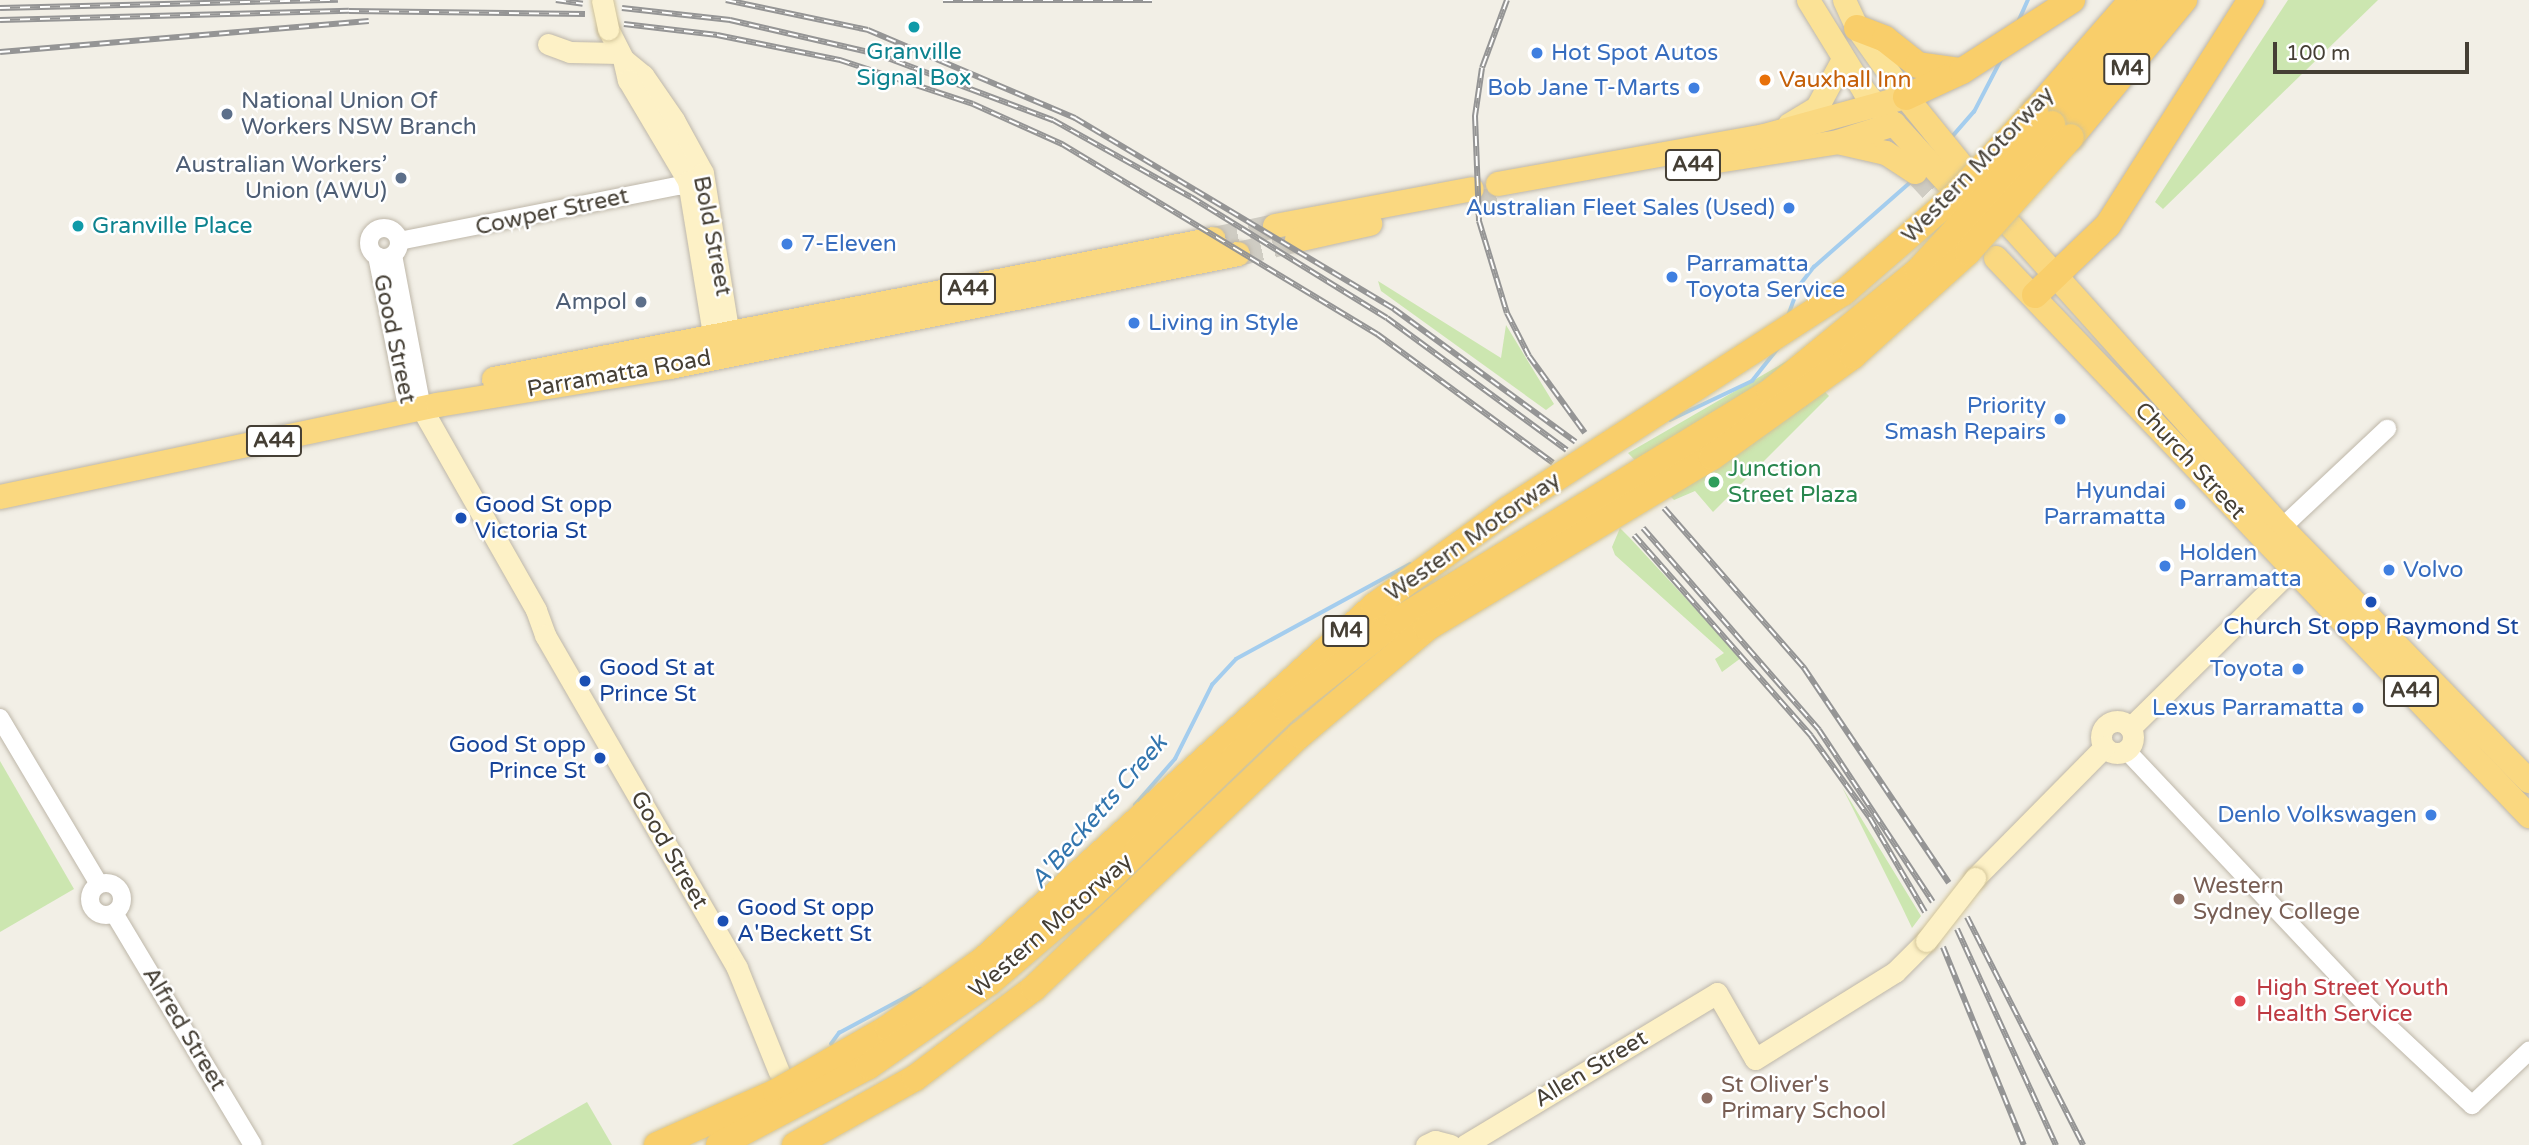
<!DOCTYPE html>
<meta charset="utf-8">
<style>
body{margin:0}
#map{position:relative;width:2529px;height:1145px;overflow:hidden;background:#f2efe6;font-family:"Varela Round",sans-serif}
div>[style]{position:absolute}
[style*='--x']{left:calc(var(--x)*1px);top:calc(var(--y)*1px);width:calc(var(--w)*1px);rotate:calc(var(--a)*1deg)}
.green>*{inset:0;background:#cce6b0}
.stream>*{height:3.5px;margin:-1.75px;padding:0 1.75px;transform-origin:1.75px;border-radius:1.75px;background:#a4cdee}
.trunk-tunnel>*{height:24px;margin-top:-12px;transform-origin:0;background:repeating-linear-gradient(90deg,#cfccc3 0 24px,transparent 0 36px)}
.roads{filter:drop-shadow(0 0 2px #beb7a9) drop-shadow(0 0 2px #beb7a9)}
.tertiary>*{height:18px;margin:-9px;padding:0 9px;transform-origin:9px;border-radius:9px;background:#fff}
.tertiary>.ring{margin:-9px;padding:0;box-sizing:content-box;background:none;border:18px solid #fff;border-radius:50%}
.secondary>*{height:21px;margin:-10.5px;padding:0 10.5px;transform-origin:10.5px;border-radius:10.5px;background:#fdf1c6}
.secondary>.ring{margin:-10.5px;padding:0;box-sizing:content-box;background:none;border:21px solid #fdf1c6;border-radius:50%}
.primary>*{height:23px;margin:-11.5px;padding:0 11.5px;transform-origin:11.5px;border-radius:11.5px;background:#fbe296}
.trunk>*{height:24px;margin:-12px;padding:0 12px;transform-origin:12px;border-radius:12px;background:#fad880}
.motorway>*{height:26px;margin:-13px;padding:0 13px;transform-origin:13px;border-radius:13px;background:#f9ce6a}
.rail>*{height:6px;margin-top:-3px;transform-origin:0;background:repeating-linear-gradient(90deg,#fff 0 10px,#959595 0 20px);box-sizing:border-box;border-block:2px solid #959595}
.bridges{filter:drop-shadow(0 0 2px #d1c397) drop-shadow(0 0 2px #d1c397)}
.secondary-bridge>*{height:21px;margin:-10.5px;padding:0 10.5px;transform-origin:10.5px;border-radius:10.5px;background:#fdf1c6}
.motorway-bridge>*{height:26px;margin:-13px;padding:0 13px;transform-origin:13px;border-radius:13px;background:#f9ce6a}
.dots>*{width:19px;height:19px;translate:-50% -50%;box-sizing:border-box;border:4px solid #fff;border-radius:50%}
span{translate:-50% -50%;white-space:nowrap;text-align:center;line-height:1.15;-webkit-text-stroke:5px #fff;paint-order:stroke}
.shield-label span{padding:2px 5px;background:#fff;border:2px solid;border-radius:5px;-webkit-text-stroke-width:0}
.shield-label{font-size:21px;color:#453f35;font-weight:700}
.culture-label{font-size:23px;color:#0d838f}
.left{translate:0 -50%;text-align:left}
.shop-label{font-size:23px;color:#366cbe}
.right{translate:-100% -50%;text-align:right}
.food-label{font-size:23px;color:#c56008}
.service-label{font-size:23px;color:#4e5e75}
.street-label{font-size:23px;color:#453f35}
.leisure-label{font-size:23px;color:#27864d}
.transit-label{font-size:23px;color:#164399}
.education-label{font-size:23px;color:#785e54}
.health-label{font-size:23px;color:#be3a42}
.water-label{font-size:24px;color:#3275ae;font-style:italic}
.scale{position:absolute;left:2273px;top:42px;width:196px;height:32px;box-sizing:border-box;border:4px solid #453f35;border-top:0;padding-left:9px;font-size:21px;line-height:24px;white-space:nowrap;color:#453f35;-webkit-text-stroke:5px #fff;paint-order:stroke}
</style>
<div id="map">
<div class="green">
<i style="clip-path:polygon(2288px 0,2378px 0,2163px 209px,2155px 202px)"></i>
<i style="clip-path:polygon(1378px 281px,1501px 358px,1506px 325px,1554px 404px,1546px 410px,1381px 291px)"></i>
<i style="clip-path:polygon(1792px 358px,1829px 396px,1713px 512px,1695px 491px,1674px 500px,1628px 453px)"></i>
<i style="clip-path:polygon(1620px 528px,1629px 537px,1741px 658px,1722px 672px,1715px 659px,1724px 653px,1615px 555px,1612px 547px)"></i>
<i style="clip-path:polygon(0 761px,74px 889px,0 932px)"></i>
<i style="clip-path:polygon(1842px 787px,1921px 916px,1912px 928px,1902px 907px)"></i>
<i style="clip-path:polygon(587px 1102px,612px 1145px,512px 1145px)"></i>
</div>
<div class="stream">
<i style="--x:2019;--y:20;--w:22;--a:-66"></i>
<i style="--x:1951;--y:138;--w:35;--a:-49"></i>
<i style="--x:1974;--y:112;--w:59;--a:-62.6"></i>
<i style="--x:1788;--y:316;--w:32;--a:-70"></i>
<i style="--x:1799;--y:286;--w:24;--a:-52"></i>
<i style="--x:1814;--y:267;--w:132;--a:-41.3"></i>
<i style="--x:1670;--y:420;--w:91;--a:-25.4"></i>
<i style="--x:1752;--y:381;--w:43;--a:-51.5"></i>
<i style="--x:1135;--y:805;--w:61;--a:-49"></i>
<i style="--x:1175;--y:759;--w:83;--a:-63.4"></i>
<i style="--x:1212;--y:685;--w:35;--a:-47"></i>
<i style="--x:1236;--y:659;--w:198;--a:-28.6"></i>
<i style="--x:831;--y:1044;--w:14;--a:-54"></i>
<i style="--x:839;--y:1033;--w:93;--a:-28.2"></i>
</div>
<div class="trunk-tunnel">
<i style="--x:1915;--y:172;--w:64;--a:47.5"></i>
<i style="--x:1473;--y:203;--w:26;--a:-9"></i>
<i style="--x:1214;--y:239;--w:62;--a:-12"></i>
<i style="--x:1238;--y:254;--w:61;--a:-13.3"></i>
</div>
<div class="roads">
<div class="tertiary">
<i class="ring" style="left:369px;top:228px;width:12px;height:12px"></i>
<i style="--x:399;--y:241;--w:284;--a:-11.2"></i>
<i style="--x:678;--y:186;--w:25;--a:-27"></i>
<i style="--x:393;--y:255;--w:157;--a:79.3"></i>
<i style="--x:377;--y:256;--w:158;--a:78.7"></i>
<i style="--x:2275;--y:534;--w:154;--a:-43.2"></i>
<i style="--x:0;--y:718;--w:193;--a:59.2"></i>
<i style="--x:2126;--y:750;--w:367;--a:46.7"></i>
<i style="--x:2378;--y:1017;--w:129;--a:43.1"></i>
<i class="ring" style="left:90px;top:883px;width:14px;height:14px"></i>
<i style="--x:114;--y:913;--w:270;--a:59.1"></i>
<i style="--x:2472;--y:1105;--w:79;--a:-43.5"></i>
</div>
<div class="secondary">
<i style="--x:608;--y:29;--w:34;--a:63"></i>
<i style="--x:623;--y:59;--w:26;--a:39"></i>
<i style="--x:643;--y:75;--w:55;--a:55.4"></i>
<i style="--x:674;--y:120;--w:60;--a:61.3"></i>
<i style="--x:703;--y:173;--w:177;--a:80.9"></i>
<i style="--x:548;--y:44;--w:23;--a:20"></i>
<i style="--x:570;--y:52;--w:49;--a:1.2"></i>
<i style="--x:623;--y:59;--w:22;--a:77"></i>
<i style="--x:628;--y:80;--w:117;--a:59.3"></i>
<i style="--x:688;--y:181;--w:173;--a:80.7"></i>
<i style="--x:422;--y:409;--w:231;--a:60.4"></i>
<i style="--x:536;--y:610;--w:27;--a:70"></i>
<i style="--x:545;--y:635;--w:384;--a:60"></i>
<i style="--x:737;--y:968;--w:112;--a:68"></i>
<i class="ring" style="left:2101px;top:721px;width:11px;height:11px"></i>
<i style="--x:2130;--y:728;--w:228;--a:-44.6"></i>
<i style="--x:1975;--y:878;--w:184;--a:-45.4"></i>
<i style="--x:1426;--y:1145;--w:10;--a:-24"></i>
<i style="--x:1435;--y:1141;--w:16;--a:14"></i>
<i style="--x:1465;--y:1145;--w:294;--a:-31.1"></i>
<i style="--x:1717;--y:993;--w:76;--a:60.1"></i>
<i style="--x:1755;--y:1059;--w:165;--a:-31.9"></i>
<i style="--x:1895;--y:972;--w:44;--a:-45"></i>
</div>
<div class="primary">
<i style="--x:1808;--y:0;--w:107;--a:58.4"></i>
<i style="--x:1864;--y:91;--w:35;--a:49"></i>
<i style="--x:1844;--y:0;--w:31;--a:65"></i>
<i style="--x:1857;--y:28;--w:85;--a:54.6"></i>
<i style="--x:1789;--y:124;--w:33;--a:-31"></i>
<i style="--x:1817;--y:107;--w:55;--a:-61.6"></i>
</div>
<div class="trunk">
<i style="--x:1842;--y:143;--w:45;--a:12.8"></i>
<i style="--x:1886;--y:153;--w:35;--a:33"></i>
<i style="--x:1698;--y:164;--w:142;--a:-8.9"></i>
<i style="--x:1838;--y:142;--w:59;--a:-17.8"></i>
<i style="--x:1894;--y:124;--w:79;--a:47.6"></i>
<i style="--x:1498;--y:184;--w:270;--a:-10.2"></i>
<i style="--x:1764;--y:136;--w:147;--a:-15.4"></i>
<i style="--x:1906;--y:97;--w:89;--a:50.9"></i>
<i style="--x:2010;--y:225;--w:410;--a:48.1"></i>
<i style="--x:2284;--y:530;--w:351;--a:45.7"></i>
<i style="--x:1275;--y:226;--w:200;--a:-10.6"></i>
<i style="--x:1297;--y:240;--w:75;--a:-12.4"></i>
<i style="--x:1996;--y:258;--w:772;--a:46.31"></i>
<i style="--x:494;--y:379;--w:733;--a:-11"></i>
<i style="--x:0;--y:497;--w:448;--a:-11.9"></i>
<i style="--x:438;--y:405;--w:235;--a:-9.3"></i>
<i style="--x:670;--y:367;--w:579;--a:-11.25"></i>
</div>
<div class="motorway">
<i style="--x:1857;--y:28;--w:30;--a:21"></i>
<i style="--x:1885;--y:39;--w:42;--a:38.2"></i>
<i style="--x:1918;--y:65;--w:42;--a:8.1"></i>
<i style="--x:1906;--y:97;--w:62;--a:-24.9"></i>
<i style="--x:1962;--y:71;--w:131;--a:-32.8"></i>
<i style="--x:2035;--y:111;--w:138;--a:-48.8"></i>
<i style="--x:2052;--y:124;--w:161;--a:-50.6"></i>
<i style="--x:2071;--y:137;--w:178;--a:-50.5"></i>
<i style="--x:2035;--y:295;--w:101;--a:-43.8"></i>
<i style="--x:2108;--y:225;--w:267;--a:-57.6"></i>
</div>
</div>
<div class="rail">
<i style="--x:556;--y:0;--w:27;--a:8"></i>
<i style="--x:726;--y:0;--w:145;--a:11.9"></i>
<i style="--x:868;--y:30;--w:225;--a:23"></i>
<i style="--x:1075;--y:118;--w:372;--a:30.9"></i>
<i style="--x:1394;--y:309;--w:225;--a:36.2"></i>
<i style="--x:943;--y:0;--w:209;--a:0"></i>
<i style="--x:1507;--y:0;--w:72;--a:110.2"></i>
<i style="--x:1482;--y:68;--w:49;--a:98.3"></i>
<i style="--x:1475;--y:116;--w:105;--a:87.8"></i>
<i style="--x:1479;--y:221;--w:96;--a:73.1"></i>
<i style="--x:1507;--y:313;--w:48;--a:62.9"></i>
<i style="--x:1529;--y:356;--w:95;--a:54"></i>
<i style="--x:0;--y:8;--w:338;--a:-1.4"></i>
<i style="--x:622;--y:8;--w:109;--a:6.3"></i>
<i style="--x:730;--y:20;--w:151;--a:13"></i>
<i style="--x:877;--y:54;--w:188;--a:20.6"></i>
<i style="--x:1053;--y:120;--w:158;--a:29.2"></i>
<i style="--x:1191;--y:197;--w:230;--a:31.7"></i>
<i style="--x:1387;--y:318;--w:223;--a:36.3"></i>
<i style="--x:0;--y:20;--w:349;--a:-1.5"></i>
<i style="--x:349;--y:11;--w:236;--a:0.7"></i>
<i style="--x:624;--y:24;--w:94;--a:6.7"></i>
<i style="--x:717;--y:35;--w:126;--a:11.5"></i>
<i style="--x:840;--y:60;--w:140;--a:18.3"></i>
<i style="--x:973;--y:104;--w:98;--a:24.2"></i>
<i style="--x:1062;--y:144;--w:368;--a:31.1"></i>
<i style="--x:1377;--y:334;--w:218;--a:36.2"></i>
<i style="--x:0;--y:52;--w:370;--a:-4.8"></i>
<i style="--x:1664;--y:508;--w:213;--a:48.8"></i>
<i style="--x:1804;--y:668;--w:259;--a:56"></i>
<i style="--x:1643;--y:528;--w:268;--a:48.9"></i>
<i style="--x:1819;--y:730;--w:206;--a:56.5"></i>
<i style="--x:1634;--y:535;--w:268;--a:48.6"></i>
<i style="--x:1811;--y:736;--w:101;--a:54.3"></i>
<i style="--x:1870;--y:818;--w:109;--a:59.7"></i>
<i style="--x:1967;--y:917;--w:256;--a:63"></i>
<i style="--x:1957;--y:929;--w:238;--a:65.4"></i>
<i style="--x:1943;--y:947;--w:214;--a:67.8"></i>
</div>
<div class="bridges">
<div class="secondary-bridge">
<i style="--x:602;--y:0;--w:30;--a:78"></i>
<i style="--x:1926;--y:941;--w:80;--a:-52.1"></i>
</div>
<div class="motorway-bridge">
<i style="--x:657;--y:1145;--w:130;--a:-24"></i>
<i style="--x:776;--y:1092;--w:129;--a:-29.7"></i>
<i style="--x:888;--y:1028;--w:118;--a:-35.7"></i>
<i style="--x:984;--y:959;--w:526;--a:-42.15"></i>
<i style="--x:1374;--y:606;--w:164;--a:-35.8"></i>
<i style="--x:1507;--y:510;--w:400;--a:-32.9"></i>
<i style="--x:1843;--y:293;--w:148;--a:-40.9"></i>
<i style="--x:1955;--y:196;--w:117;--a:-46.7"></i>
<i style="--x:719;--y:1145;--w:170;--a:-27.8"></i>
<i style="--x:869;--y:1066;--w:147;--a:-34.8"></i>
<i style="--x:990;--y:982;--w:135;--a:-40.5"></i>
<i style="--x:1093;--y:894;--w:267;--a:-43.8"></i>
<i style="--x:1286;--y:709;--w:143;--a:-38.5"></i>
<i style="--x:1398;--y:620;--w:436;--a:-31.5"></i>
<i style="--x:1770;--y:392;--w:191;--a:-39.3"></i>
<i style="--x:1918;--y:271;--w:199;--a:-47.6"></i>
<i style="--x:795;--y:1145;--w:137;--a:-29.2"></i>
<i style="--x:915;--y:1078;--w:149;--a:-37.1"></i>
<i style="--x:1034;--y:988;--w:367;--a:-43.6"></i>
<i style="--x:1300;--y:735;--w:166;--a:-40.1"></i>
<i style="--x:1427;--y:628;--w:332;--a:-31"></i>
<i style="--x:1712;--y:457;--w:173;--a:-35.6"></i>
<i style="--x:1853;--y:356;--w:155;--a:-42.1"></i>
<i style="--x:1968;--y:252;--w:154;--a:-48.2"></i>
</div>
</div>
<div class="dots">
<i style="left:914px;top:27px;background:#0f9aa8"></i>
<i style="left:1537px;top:53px;background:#3f7fe0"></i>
<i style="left:1765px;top:80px;background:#e8710a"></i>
<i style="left:1694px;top:88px;background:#3f7fe0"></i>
<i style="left:227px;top:114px;background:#5c6f8a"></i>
<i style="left:401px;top:178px;background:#5c6f8a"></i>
<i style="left:1789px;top:208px;background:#3f7fe0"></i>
<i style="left:78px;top:226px;background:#0f9aa8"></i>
<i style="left:787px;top:244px;background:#3f7fe0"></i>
<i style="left:1672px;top:277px;background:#3f7fe0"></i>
<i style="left:641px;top:302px;background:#5c6f8a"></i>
<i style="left:1134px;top:323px;background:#3f7fe0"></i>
<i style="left:2060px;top:419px;background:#3f7fe0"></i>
<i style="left:1714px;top:482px;background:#2e9e5b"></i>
<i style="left:2180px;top:504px;background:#3f7fe0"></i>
<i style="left:461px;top:518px;background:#1a4fb4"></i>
<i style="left:2165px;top:566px;background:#3f7fe0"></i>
<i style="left:2389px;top:570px;background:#3f7fe0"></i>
<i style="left:2371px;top:602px;background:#1a4fb4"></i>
<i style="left:2298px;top:669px;background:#3f7fe0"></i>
<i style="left:585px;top:681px;background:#1a4fb4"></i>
<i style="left:2358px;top:708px;background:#3f7fe0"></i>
<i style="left:600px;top:758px;background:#1a4fb4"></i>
<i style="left:2431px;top:815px;background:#3f7fe0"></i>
<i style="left:2179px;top:899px;background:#8d6e63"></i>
<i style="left:723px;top:921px;background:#1a4fb4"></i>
<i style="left:2240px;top:1001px;background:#e0444e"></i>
<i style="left:1707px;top:1098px;background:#8d6e63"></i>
</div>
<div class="shield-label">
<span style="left:2127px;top:69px">M4</span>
<span style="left:1693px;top:165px">A44</span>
<span style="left:968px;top:289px">A44</span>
<span style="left:274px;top:441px">A44</span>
<span style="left:1346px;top:631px">M4</span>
<span style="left:2411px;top:691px">A44</span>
</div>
<div class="culture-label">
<span style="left:914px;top:65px">Granville<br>Signal Box</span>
<span class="left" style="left:92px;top:226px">Granville Place</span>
</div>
<div class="shop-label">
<span class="left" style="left:1551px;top:53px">Hot Spot Autos</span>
<span class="right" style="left:1680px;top:88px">Bob Jane T-Marts</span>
<span class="right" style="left:1775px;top:208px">Australian Fleet Sales (Used)</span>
<span class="left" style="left:801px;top:244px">7-Eleven</span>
<span class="left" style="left:1686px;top:277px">Parramatta<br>Toyota Service</span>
<span class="left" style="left:1148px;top:323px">Living in Style</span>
<span class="right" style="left:2046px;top:419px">Priority<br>Smash Repairs</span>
<span class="right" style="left:2166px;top:504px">Hyundai<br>Parramatta</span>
<span class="left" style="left:2179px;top:566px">Holden<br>Parramatta</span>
<span class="left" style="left:2403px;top:570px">Volvo</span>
<span class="right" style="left:2284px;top:669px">Toyota</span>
<span class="right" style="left:2344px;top:708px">Lexus Parramatta</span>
<span class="right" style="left:2417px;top:815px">Denlo Volkswagen</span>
</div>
<div class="food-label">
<span class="left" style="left:1779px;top:80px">Vauxhall Inn</span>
</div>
<div class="service-label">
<span class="left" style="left:241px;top:114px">National Union Of<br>Workers NSW Branch</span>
<span class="right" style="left:387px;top:178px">Australian Workers’<br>Union (AWU)</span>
<span class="right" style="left:627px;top:302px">Ampol</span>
</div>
<div class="street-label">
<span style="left:1978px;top:165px;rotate:-46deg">Western Motorway</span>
<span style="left:552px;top:212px;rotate:-12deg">Cowper Street</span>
<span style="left:712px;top:236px;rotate:79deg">Bold Street</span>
<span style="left:394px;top:339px;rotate:78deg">Good Street</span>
<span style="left:619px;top:374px;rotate:-10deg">Parramatta Road</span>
<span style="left:2190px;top:461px;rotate:47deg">Church Street</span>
<span style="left:1473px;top:537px;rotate:-35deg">Western Motorway</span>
<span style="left:669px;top:850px;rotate:60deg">Good Street</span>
<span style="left:1051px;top:926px;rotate:-41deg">Western Motorway</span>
<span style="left:184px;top:1029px;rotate:59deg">Alfred Street</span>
<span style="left:1591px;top:1069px;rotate:-31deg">Allen Street</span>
</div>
<div class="leisure-label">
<span class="left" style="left:1728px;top:482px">Junction<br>Street Plaza</span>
</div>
<div class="transit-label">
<span class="left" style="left:475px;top:518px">Good St opp<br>Victoria St</span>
<span style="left:2371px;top:627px">Church St opp Raymond St</span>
<span class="left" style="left:599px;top:681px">Good St at<br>Prince St</span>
<span class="right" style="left:586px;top:758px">Good St opp<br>Prince St</span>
<span class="left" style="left:737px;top:921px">Good St opp<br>A'Beckett St</span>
</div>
<div class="education-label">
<span class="left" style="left:2193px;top:899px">Western<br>Sydney College</span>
<span class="left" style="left:1721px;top:1098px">St Oliver's<br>Primary School</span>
</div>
<div class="health-label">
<span class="left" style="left:2256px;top:1001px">High Street Youth<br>Health Service</span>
</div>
<div class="water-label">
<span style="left:1099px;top:812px;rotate:-49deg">A'Becketts Creek</span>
</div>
<div class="scale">100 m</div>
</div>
